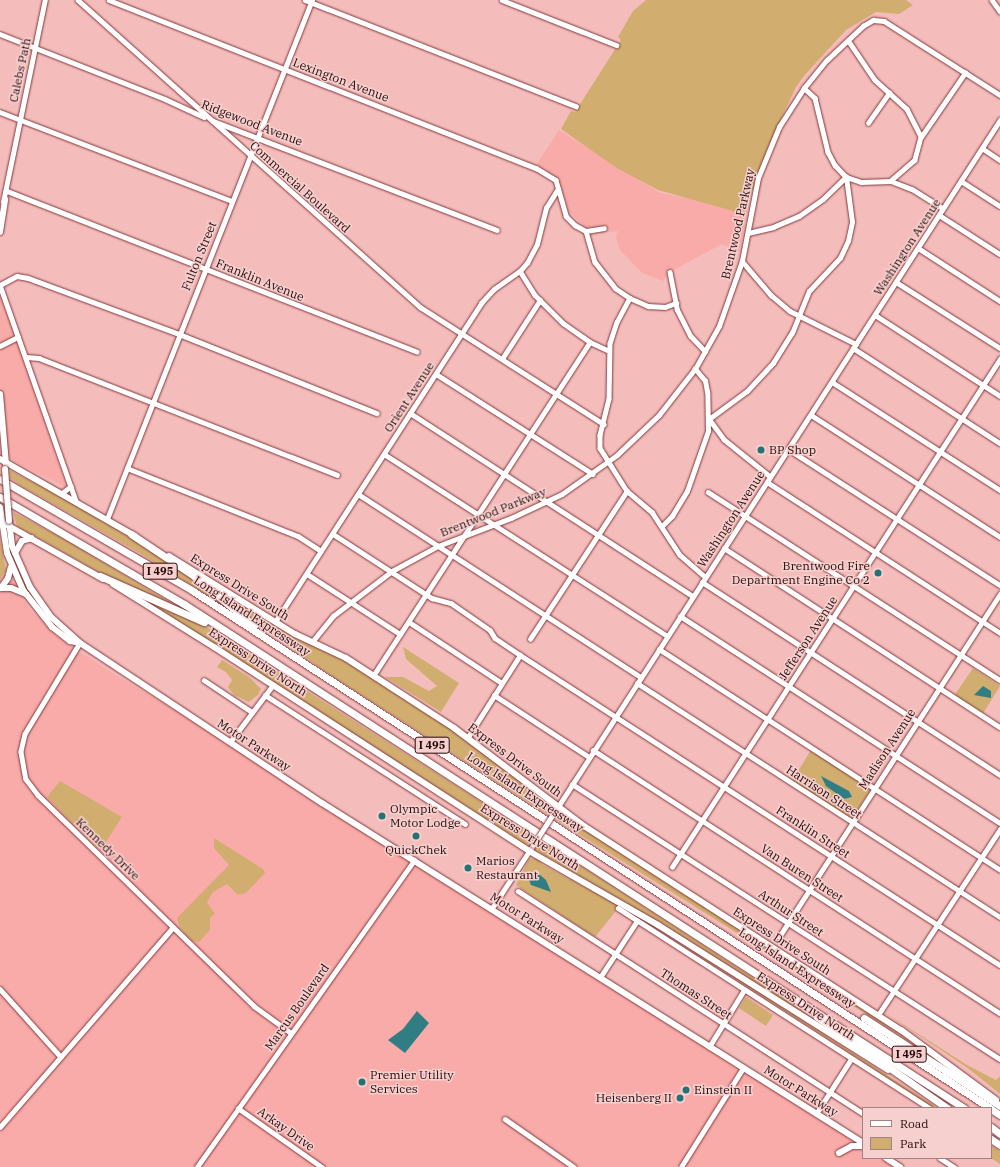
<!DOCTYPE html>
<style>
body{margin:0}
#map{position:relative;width:1000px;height:1167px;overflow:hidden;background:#f4bdbc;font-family:"IBM Plex Serif",serif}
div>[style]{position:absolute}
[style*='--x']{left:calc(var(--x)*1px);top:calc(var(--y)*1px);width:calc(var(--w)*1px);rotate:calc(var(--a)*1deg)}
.built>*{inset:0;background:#f8aba9}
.green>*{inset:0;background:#d1ae70}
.water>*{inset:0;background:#307e83}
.roads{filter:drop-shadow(0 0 1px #85393b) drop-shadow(0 0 1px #85393b)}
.minor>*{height:4.5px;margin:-2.25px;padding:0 2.25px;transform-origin:2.25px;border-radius:2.25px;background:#fff}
.major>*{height:6px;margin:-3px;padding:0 3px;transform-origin:3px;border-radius:3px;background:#fff}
.highway>*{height:7px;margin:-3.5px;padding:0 3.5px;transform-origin:3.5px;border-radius:3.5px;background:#fff}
.bridges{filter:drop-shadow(0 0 1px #85393b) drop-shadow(0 0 1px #85393b)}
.minor-bridge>*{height:4.5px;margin:-2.25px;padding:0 2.25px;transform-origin:2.25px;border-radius:2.25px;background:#fff}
.major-bridge>*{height:6px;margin:-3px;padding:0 3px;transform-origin:3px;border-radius:3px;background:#fff}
.dots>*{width:11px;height:11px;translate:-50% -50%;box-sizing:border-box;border:2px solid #f5d0ce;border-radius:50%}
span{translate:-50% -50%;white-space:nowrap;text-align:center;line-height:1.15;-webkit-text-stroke:3px #f5d0ce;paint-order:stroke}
.shield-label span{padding:1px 3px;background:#f5d0ce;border:1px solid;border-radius:3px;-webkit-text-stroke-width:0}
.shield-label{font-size:11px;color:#290a0b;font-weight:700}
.street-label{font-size:12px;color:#290a0b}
.poi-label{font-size:12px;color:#290a0b}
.left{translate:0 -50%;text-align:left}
.right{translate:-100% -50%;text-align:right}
.legend{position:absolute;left:862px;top:1107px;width:130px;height:52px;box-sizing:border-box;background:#f5d0ce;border:1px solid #a38180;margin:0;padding:5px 7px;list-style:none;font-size:12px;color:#290a0b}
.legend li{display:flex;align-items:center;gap:8px;height:20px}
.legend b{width:20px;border:1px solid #a38180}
</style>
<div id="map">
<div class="built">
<i style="clip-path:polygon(559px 130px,660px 193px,747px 209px,739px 252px,722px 244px,668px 273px,663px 281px,642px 273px,620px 250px,616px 237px,618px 231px,589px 234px,586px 228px,569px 212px,559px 179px,537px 164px)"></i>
<i style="clip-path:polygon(0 292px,32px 386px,67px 488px,0 454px)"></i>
<i style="clip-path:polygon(0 536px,5px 567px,29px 608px,60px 639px,119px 677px,230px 742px,863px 1142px,863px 1158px,888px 1158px,903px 1167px,0 1167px)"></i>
</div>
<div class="green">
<i style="clip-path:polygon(646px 0,906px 0,913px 5px,899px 14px,876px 12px,846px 30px,804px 76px,796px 87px,768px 147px,744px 214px,658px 190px,615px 167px,561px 129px,571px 111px,575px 112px,621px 40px,618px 37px,633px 11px)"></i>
<i style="clip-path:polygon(9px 470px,66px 499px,184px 570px,230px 609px,136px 551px,20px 485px,10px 478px)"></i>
<i style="clip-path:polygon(13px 512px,62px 538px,178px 607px,97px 571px,17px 526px)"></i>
<i style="clip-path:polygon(0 540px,6px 570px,0 579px)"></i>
<i style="clip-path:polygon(209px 584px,339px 656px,462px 735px,551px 807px,547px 814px,332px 676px,255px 623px)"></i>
<i style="clip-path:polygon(137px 595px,197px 621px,533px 835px,528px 844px,525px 844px)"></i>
<i style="clip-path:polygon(403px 647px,459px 683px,441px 712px,385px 677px,403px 677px,429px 691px,437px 686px,406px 659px)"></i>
<i style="clip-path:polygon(222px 660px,249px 677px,261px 689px,258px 695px,249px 702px,234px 695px,228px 687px,232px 680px,226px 672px,217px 667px)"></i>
<i style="clip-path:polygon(973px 668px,1000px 686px,982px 715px,954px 696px)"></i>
<i style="clip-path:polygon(811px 750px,871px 789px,851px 819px,792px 781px)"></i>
<i style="clip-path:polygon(60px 781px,122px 817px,102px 848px,97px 848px,47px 797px)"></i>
<i style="clip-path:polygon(560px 811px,897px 1030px,927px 1052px,555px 819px)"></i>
<i style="clip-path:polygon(214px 838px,263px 869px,265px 873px,246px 893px,238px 895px,227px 884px,213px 892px,207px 902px,215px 914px,210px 918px,210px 930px,199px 942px,192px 941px,180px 928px,177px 918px,229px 865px,214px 848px)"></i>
<i style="clip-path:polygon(541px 840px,789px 1001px,826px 1028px,674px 931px,538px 852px,536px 847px)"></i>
<i style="clip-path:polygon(536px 858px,543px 865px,620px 906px,595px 937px,516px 885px,529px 859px)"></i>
<i style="clip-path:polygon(651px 924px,719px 966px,938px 1108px,934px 1108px)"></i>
<i style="clip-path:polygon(746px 997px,773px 1015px,766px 1026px,739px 1008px)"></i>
<i style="clip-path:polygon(884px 1012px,967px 1065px,996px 1080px,1000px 1076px,1000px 1094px,969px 1069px)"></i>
<i style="clip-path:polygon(991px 1145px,1000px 1151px,1000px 1164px,991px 1158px)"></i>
</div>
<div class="water">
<i style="clip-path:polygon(983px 686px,991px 691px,991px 698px,974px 695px)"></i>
<i style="clip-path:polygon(821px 776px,849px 791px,852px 797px,844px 799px,826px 786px)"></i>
<i style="clip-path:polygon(531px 872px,540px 875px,546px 880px,551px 892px,531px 885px,527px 875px)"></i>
<i style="clip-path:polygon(417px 1011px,429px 1023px,405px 1053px,388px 1040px,403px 1029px)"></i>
</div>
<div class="roads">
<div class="minor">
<i style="--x:78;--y:0;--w:460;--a:41.9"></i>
<i style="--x:420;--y:307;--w:218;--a:32.5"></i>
<i style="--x:109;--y:0;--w:459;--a:21.5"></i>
<i style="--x:536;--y:168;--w:23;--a:31"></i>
<i style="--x:556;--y:180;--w:37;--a:74"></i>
<i style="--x:566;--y:216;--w:13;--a:45"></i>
<i style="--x:575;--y:225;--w:13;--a:29"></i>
<i style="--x:586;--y:231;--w:32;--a:74"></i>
<i style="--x:595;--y:262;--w:33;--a:52"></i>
<i style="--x:615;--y:288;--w:18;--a:34"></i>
<i style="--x:630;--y:298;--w:20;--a:24"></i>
<i style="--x:648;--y:306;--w:17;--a:3"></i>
<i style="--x:665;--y:307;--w:12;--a:-20"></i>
<i style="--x:305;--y:0;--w:291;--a:21.4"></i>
<i style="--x:502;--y:0;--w:123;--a:21.5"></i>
<i style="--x:992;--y:0;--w:14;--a:54"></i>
<i style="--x:0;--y:34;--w:177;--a:21.5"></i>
<i style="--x:165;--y:99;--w:43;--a:24.8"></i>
<i style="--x:848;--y:40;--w:48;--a:56"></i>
<i style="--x:875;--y:80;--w:43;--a:42.2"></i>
<i style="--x:907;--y:109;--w:31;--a:63"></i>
<i style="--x:921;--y:137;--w:24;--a:105"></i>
<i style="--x:915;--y:160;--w:32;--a:139"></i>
<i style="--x:804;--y:88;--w:15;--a:42"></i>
<i style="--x:815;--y:98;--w:56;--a:76.5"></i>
<i style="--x:828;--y:152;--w:15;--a:62"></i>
<i style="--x:835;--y:165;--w:16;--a:47"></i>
<i style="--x:846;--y:177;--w:16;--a:18"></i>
<i style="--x:861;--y:182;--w:30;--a:-2"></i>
<i style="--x:891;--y:181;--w:22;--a:21"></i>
<i style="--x:912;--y:189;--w:36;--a:32"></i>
<i style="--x:0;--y:112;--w:248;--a:21"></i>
<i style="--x:213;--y:121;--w:304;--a:21"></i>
<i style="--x:868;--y:123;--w:37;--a:-55"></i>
<i style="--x:921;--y:137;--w:78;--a:-55.5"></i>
<i style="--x:982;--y:148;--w:22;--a:34"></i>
<i style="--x:961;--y:181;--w:46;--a:32.7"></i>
<i style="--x:7;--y:191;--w:440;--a:21.4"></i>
<i style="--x:3;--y:202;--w:206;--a:-78.3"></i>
<i style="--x:939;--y:215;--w:72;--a:32.6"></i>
<i style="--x:586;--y:231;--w:18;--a:-9"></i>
<i style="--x:748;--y:233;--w:26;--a:-13"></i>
<i style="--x:773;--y:227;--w:28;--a:-23"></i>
<i style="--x:799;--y:216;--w:29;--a:-35"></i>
<i style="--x:823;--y:199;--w:32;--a:-44"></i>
<i style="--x:918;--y:248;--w:98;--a:32.9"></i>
<i style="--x:742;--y:261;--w:45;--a:49.5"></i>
<i style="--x:771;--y:295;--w:25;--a:40"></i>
<i style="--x:790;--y:311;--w:74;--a:26.6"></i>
<i style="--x:520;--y:271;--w:28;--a:58"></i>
<i style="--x:535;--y:295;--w:40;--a:45"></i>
<i style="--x:563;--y:323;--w:33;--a:35"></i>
<i style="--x:590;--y:342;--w:21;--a:25"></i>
<i style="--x:670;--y:272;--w:38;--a:79"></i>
<i style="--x:677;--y:309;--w:30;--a:63"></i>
<i style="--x:691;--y:336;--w:21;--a:47"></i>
<i style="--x:896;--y:282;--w:123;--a:32.4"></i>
<i style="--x:0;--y:285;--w:19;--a:-28"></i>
<i style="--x:17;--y:276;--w:11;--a:10"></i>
<i style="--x:28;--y:278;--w:161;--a:20.3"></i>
<i style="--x:179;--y:334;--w:213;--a:21.8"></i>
<i style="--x:0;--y:285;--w:229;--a:70.6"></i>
<i style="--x:630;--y:298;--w:27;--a:118"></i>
<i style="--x:617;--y:322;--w:22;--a:108"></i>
<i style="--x:610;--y:343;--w:56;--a:91"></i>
<i style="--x:609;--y:399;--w:37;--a:104"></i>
<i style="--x:600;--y:435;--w:13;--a:90"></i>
<i style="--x:600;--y:448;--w:51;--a:57.9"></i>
<i style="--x:627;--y:491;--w:33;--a:40"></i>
<i style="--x:652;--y:512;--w:51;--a:56.9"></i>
<i style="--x:680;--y:555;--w:33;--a:41"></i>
<i style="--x:875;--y:315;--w:149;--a:32.9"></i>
<i style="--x:0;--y:346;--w:20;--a:-27"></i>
<i style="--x:853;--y:348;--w:175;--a:32.9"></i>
<i style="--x:26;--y:357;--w:13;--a:4"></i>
<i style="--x:39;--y:358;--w:320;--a:21.4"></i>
<i style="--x:502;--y:359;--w:70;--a:-57.2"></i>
<i style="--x:436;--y:374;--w:186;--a:32.5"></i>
<i style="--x:832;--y:382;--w:200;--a:32.7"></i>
<i style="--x:410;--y:413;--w:337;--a:32.9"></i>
<i style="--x:811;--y:415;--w:225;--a:32.8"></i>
<i style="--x:788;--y:449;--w:252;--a:32.7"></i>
<i style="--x:384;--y:454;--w:336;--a:32.7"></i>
<i style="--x:127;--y:468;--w:184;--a:21.7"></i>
<i style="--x:298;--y:536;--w:27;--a:33"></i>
<i style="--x:770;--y:477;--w:59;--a:-141.2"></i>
<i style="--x:724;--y:440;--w:26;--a:-126"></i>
<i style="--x:709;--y:419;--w:47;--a:-36.4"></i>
<i style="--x:747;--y:391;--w:38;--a:-47"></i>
<i style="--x:773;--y:363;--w:36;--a:-58"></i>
<i style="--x:792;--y:333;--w:45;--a:-68"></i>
<i style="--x:809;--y:291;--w:45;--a:-46.8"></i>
<i style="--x:840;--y:258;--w:19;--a:-65"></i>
<i style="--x:848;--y:241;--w:19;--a:-78"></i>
<i style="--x:852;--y:222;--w:45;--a:-97.6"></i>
<i style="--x:767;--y:482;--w:278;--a:32.9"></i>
<i style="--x:708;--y:492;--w:347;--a:32.8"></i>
<i style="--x:62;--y:493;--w:11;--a:-38"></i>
<i style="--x:358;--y:494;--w:337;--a:32.9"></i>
<i style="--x:107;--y:519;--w:558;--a:-68.45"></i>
<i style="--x:663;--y:525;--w:13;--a:-45"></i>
<i style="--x:672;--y:516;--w:29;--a:-59"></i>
<i style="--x:687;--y:491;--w:64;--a:-70.7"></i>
<i style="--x:708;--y:431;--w:39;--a:-91"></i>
<i style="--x:707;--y:392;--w:11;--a:-100"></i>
<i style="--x:705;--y:381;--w:16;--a:-130"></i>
<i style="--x:333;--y:534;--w:118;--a:32.9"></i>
<i style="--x:432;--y:598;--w:20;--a:15"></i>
<i style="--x:451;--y:603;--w:47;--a:34.7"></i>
<i style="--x:490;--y:630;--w:9;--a:58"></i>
<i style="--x:495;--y:638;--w:30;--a:34"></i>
<i style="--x:520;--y:655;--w:571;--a:32.86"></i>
<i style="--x:724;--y:548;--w:329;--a:33"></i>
<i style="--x:307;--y:574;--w:111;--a:32.8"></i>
<i style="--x:702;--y:582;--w:355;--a:32.9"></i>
<i style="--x:680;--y:616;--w:381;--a:32.9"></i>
<i style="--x:275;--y:622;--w:380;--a:-57.1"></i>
<i style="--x:481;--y:303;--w:19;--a:-47"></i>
<i style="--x:494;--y:289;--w:32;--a:-35"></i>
<i style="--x:520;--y:271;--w:11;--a:-49"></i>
<i style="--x:527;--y:263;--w:21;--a:-62"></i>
<i style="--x:537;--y:244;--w:37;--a:-76"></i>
<i style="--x:546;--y:208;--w:22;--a:-58"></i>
<i style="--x:409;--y:622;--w:111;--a:33.3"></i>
<i style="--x:530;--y:639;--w:177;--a:-56.8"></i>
<i style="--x:312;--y:642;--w:33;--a:-51"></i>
<i style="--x:333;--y:616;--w:74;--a:-37.3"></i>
<i style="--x:392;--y:571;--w:52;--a:-28.5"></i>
<i style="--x:438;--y:546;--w:78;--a:-21"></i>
<i style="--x:511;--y:518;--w:56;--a:-25.2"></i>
<i style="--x:562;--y:494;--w:67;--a:-35.3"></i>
<i style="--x:617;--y:455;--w:58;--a:-43.6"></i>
<i style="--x:659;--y:415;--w:58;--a:-52"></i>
<i style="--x:695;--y:369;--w:49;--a:-60.8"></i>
<i style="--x:719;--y:326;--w:69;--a:-70.5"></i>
<i style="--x:742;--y:261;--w:85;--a:-79.1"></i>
<i style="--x:758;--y:178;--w:55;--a:-67.6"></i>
<i style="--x:779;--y:127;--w:46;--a:-57.3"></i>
<i style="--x:804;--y:88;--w:36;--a:-51"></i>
<i style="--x:827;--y:60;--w:50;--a:-43.4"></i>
<i style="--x:863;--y:26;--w:12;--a:-31"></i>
<i style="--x:873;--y:20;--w:11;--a:5"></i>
<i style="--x:884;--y:21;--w:138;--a:32.5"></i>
<i style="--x:80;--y:643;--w:106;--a:121.1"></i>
<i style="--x:25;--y:734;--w:18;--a:103"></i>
<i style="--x:21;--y:752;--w:27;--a:80"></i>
<i style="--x:26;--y:779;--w:20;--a:53"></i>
<i style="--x:38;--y:795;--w:302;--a:44.3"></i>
<i style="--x:254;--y:1006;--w:46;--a:36.1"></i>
<i style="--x:659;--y:649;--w:406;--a:32.9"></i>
<i style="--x:373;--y:676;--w:398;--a:-57"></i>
<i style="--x:204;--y:680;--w:58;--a:33.7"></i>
<i style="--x:637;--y:683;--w:432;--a:32.8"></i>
<i style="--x:265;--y:695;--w:238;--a:32.8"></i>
<i style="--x:494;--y:695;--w:113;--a:33.1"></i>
<i style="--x:468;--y:737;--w:97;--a:-57.6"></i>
<i style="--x:230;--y:742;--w:71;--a:-53"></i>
<i style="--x:593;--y:750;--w:485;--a:32.9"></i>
<i style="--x:572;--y:784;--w:509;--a:32.72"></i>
<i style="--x:554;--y:813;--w:824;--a:-57.24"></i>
<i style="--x:672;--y:867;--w:605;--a:-57.15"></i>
<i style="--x:518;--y:891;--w:410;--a:32.8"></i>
<i style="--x:492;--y:908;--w:75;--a:-56.9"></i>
<i style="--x:618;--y:908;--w:370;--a:32.7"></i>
<i style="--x:779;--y:937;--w:408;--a:-57.2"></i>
<i style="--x:601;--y:976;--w:66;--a:-56.8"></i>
<i style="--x:0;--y:989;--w:91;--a:48.1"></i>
<i style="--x:880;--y:1012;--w:219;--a:-56.7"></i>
<i style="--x:709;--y:1047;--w:67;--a:-58.4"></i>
<i style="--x:238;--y:1108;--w:103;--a:35.1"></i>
<i style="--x:816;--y:1114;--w:65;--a:-57.5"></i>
<i style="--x:505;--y:1119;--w:84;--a:34.8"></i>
<i style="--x:0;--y:1127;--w:264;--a:-49.1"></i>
<i style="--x:940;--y:1158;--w:17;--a:33"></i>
<i style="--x:197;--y:1167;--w:376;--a:-54.7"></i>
<i style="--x:681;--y:1167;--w:117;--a:-57.9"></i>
</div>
<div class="major">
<i style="--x:0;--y:232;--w:33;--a:-81"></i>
<i style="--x:0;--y:394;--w:70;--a:85.1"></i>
<i style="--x:0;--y:459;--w:155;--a:29.7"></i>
<i style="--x:0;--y:507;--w:47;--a:81.3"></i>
<i style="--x:7;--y:553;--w:40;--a:66.6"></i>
<i style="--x:23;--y:590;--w:47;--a:51.9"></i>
<i style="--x:52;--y:627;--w:23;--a:38"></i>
<i style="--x:70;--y:641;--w:10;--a:11"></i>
<i style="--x:0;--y:521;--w:118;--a:29.4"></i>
<i style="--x:9;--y:521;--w:25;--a:83"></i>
<i style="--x:12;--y:546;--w:45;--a:66.3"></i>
<i style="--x:30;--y:587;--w:35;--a:55"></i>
<i style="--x:50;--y:616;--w:40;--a:42"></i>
<i style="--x:80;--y:643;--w:290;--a:33.5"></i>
<i style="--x:322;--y:803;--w:639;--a:32.15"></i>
<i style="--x:15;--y:553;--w:14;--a:-60"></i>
<i style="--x:22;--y:541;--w:10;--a:-17"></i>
<i style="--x:169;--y:556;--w:148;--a:31.8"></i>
<i style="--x:295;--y:634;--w:56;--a:25.2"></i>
<i style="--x:346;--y:658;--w:129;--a:32.9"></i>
<i style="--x:454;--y:728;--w:163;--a:37"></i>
<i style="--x:584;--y:826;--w:377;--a:32.8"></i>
<i style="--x:901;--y:1030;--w:118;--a:36.4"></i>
<i style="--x:113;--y:584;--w:119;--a:32"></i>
<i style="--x:214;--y:647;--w:375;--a:32.9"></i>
<i style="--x:529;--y:851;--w:149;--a:29.8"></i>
<i style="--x:658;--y:925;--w:272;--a:32.2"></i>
<i style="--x:1;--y:588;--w:10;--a:0"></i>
<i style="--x:11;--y:588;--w:16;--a:22"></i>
<i style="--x:1;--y:588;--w:12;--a:-55"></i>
<i style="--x:8;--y:578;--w:11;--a:-75"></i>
<i style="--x:839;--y:1153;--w:15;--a:-28"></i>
<i style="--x:852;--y:1146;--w:11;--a:0"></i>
<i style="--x:886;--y:1158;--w:17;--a:33"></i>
</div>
<div class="highway">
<i style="--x:0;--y:479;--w:223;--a:30.1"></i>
<i style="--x:193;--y:591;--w:950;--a:32.97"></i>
<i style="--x:0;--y:497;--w:213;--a:30.2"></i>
<i style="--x:184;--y:604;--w:929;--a:32.87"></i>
<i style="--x:131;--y:534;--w:76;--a:33.7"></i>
<i style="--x:194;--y:576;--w:78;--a:39.8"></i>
<i style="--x:100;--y:576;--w:114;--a:23.9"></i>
<i style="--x:817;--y:1017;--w:159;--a:35"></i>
<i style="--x:864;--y:1018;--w:162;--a:32.9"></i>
<i style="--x:991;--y:1109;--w:11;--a:34"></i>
<i style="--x:991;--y:1127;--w:11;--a:38"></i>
<i style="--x:991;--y:1139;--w:11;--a:34"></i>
</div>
</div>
<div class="bridges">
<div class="minor-bridge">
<i style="--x:533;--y:845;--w:38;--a:-57"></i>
</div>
<div class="major-bridge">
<i style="--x:5;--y:469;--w:52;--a:85.6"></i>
</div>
</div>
<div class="dots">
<i style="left:761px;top:450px;background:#267175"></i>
<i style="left:878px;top:573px;background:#267175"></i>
<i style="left:382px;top:816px;background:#267175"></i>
<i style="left:416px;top:836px;background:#267175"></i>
<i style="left:468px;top:868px;background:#267175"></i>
<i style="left:362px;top:1082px;background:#267175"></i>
<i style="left:686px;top:1090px;background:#267175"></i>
<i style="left:680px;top:1098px;background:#267175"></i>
</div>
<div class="shield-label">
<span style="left:160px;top:571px">I 495</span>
<span style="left:432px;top:745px">I 495</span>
<span style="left:909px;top:1054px">I 495</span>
</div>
<div class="street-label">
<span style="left:20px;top:70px;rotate:-78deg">Calebs Path</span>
<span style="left:341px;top:80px;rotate:21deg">Lexington Avenue</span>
<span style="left:252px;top:123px;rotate:21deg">Ridgewood Avenue</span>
<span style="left:300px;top:187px;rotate:42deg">Commercial Boulevard</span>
<span style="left:738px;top:224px;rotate:-77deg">Brentwood Parkway</span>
<span style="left:907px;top:247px;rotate:-57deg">Washington Avenue</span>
<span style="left:199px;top:256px;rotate:-68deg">Fulton Street</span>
<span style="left:260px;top:280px;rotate:22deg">Franklin Avenue</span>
<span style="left:409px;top:397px;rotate:-57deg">Orient Avenue</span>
<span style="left:493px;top:512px;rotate:-22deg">Brentwood Parkway</span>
<span style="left:731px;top:519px;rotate:-57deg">Washington Avenue</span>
<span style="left:240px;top:587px;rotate:32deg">Express Drive South</span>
<span style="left:252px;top:616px;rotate:33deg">Long Island Expressway</span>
<span style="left:808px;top:638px;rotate:-57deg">Jefferson Avenue</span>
<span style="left:258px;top:662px;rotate:33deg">Express Drive North</span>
<span style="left:254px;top:745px;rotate:33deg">Motor Parkway</span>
<span style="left:887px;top:749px;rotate:-57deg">Madison Avenue</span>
<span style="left:515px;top:760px;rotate:37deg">Express Drive South</span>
<span style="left:525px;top:792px;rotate:33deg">Long Island Expressway</span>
<span style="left:824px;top:792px;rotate:33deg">Harrison Street</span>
<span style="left:813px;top:832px;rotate:33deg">Franklin Street</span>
<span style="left:530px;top:837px;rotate:32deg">Express Drive North</span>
<span style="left:108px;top:849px;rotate:44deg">Kennedy Drive</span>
<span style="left:802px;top:873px;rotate:33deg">Van Buren Street</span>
<span style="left:791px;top:913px;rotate:33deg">Arthur Street</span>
<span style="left:527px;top:918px;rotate:32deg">Motor Parkway</span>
<span style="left:782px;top:941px;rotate:33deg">Express Drive South</span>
<span style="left:797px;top:968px;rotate:33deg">Long Island Expressway</span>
<span style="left:696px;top:994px;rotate:33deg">Thomas Street</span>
<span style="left:806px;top:1006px;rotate:33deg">Express Drive North</span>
<span style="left:297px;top:1007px;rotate:-55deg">Marcus Boulevard</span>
<span style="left:801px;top:1091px;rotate:32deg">Motor Parkway</span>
<span style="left:286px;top:1129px;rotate:35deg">Arkay Drive</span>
</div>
<div class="poi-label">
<span class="left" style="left:769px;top:450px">BP Shop</span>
<span class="right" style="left:870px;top:573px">Brentwood Fire<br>Department Engine Co 2</span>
<span class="left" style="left:390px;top:816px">Olympic<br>Motor Lodge</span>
<span style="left:416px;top:850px">QuickChek</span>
<span class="left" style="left:476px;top:868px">Marios<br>Restaurant</span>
<span class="left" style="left:370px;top:1082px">Premier Utility<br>Services</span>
<span class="left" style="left:694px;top:1090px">Einstein II</span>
<span class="right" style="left:672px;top:1098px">Heisenberg II</span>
</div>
<ul class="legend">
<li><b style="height:5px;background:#fff"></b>Road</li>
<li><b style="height:11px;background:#d1ae70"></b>Park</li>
</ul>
</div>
